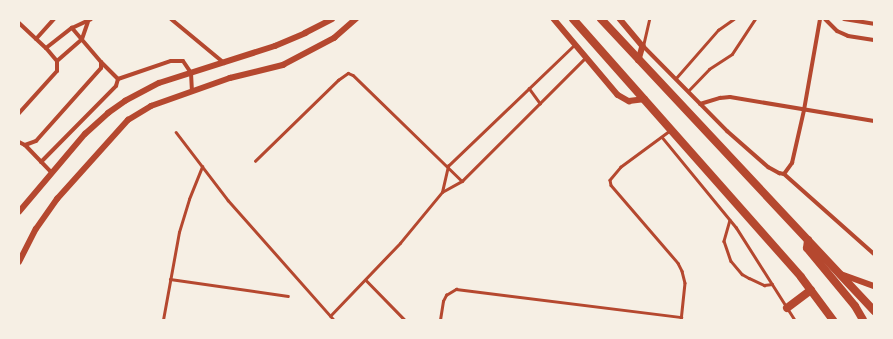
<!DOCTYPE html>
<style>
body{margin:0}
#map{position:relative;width:893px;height:339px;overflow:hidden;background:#f6efe4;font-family:"Fira Sans Condensed",sans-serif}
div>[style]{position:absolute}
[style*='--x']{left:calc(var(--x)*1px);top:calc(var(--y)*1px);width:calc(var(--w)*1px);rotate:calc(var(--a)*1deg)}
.service>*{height:2.5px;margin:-1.25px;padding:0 1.25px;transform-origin:1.25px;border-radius:1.25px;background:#b5482f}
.minor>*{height:4px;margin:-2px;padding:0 2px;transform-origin:2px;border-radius:2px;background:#b5482f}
.tertiary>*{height:5.5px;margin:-2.75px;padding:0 2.75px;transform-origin:2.75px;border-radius:2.75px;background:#b5482f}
.trunk>*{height:8px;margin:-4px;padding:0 4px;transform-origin:4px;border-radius:4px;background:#b5482f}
span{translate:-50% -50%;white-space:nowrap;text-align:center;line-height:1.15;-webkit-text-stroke:4px #f6efe4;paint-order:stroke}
.frame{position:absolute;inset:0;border:20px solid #f6efe4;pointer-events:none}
</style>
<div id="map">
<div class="service">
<i style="--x:643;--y:46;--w:28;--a:-77"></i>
<i style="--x:676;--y:78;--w:64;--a:-48.8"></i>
<i style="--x:718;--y:30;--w:19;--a:-35"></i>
<i style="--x:529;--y:88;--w:19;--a:54"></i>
<i style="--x:688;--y:91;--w:30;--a:-46"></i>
<i style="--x:709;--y:69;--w:27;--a:-33"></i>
<i style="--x:732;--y:54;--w:42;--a:-56.7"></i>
<i style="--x:670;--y:131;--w:61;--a:143.7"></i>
<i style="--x:621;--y:167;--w:17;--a:130"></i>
<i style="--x:610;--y:180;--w:5;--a:79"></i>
<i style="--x:611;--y:185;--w:103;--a:49.3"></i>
<i style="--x:678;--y:263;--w:9;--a:63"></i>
<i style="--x:682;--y:271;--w:12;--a:76"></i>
<i style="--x:685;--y:283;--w:37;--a:96"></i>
<i style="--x:176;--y:132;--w:86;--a:52.6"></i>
<i style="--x:228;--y:200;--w:160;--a:48.5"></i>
<i style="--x:662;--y:137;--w:117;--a:50.6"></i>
<i style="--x:736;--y:227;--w:110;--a:57.6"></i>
<i style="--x:255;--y:161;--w:116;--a:-44.3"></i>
<i style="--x:338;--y:80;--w:12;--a:-35"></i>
<i style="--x:348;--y:73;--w:5;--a:22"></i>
<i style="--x:353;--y:75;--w:152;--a:44.2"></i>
<i style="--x:442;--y:192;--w:27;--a:-77"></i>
<i style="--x:448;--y:166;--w:176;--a:-43.8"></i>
<i style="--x:730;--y:220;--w:22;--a:106"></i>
<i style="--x:724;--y:241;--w:21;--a:71"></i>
<i style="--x:731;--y:261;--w:17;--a:50"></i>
<i style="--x:742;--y:274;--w:8;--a:30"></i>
<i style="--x:749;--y:278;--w:17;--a:25"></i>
<i style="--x:764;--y:285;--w:8;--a:-7"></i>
<i style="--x:170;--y:279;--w:119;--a:8.2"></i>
<i style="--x:366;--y:280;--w:56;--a:45.7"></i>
<i style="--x:330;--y:316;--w:101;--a:-46.2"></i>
<i style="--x:400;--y:243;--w:66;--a:-50.5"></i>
<i style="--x:442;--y:192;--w:23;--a:-29"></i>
<i style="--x:462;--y:181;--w:175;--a:-45"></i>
<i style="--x:163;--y:320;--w:89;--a:-79.7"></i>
<i style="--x:179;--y:232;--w:34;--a:-73"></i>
<i style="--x:189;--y:199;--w:35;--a:-68"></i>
<i style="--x:440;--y:320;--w:19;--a:-81"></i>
<i style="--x:443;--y:301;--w:7;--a:-63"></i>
<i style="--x:446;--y:295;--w:12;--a:-31"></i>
<i style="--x:456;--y:289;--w:227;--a:7.1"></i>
</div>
<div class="minor">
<i style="--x:171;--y:19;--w:69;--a:39.7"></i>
<i style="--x:825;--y:19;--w:17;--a:45"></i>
<i style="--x:837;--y:31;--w:12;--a:24"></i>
<i style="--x:848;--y:36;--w:26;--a:9"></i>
<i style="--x:844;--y:19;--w:30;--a:9"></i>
<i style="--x:19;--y:23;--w:37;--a:43"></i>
<i style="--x:46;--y:48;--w:17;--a:50"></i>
<i style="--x:57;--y:61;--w:10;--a:90"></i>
<i style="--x:57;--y:71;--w:57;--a:132.1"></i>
<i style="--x:36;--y:39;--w:27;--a:-48"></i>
<i style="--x:643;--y:46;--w:120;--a:45.3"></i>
<i style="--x:727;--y:131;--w:55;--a:41.3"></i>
<i style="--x:768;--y:167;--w:13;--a:29"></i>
<i style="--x:779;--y:173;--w:5;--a:11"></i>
<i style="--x:784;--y:174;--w:14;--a:-54"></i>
<i style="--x:792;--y:163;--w:54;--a:-77.2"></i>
<i style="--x:804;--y:110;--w:92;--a:-80"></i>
<i style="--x:46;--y:48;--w:33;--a:-38"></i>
<i style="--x:72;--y:28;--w:21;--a:-25"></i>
<i style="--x:57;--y:61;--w:33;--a:-41"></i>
<i style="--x:82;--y:39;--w:18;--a:-71"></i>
<i style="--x:118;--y:79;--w:56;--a:-18.8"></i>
<i style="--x:171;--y:61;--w:12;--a:0"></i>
<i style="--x:183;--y:61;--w:14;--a:56"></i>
<i style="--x:191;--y:73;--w:18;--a:87"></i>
<i style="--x:700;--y:104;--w:21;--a:-17"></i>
<i style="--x:720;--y:98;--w:10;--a:-6"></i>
<i style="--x:730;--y:97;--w:146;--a:9.5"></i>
<i style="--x:19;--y:142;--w:7;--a:27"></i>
<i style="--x:25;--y:145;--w:39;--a:46"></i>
<i style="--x:25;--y:145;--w:12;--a:-20"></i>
<i style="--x:36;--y:141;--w:98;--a:-48.3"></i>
<i style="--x:101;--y:68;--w:6;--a:-90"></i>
<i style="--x:101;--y:62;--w:45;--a:-130.5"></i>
<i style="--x:41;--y:162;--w:107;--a:-45.4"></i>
<i style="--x:116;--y:86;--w:7;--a:-74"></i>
<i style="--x:118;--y:79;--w:24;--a:-135"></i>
<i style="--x:784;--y:174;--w:120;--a:41.6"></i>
</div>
<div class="tertiary">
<i style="--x:554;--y:19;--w:99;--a:49.9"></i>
<i style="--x:618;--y:95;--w:13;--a:29"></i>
<i style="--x:629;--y:101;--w:16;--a:-7"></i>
<i style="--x:620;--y:19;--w:35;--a:50"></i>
<i style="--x:643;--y:46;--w:15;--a:106"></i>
<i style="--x:19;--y:212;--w:102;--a:-49.8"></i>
<i style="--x:85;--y:134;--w:31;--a:-42"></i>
<i style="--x:108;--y:113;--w:21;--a:-35"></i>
<i style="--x:125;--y:101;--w:38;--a:-28"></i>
<i style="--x:159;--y:83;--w:122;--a:-17.7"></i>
<i style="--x:275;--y:46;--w:33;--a:-23"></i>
<i style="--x:305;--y:33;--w:30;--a:-27"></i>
<i style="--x:19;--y:262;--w:37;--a:-63"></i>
<i style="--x:36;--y:229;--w:37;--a:-55"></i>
<i style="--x:57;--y:199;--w:106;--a:-48.1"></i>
<i style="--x:128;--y:120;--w:27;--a:-31"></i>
<i style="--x:151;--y:106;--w:84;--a:-19.5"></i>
<i style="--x:230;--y:78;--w:55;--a:-13.8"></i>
<i style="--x:283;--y:65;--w:58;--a:-27.9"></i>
<i style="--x:334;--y:38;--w:29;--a:-41"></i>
<i style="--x:841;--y:274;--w:35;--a:20"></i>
</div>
<div class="trunk">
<i style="--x:573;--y:19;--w:344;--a:48.5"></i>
<i style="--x:801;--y:277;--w:54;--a:53.3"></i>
<i style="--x:601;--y:19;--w:400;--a:46.9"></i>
<i style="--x:808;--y:240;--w:8;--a:97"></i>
<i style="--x:807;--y:248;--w:75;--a:50.4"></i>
<i style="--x:855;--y:306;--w:16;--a:60"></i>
<i style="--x:787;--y:308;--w:30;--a:-37"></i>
</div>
<div class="frame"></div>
</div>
